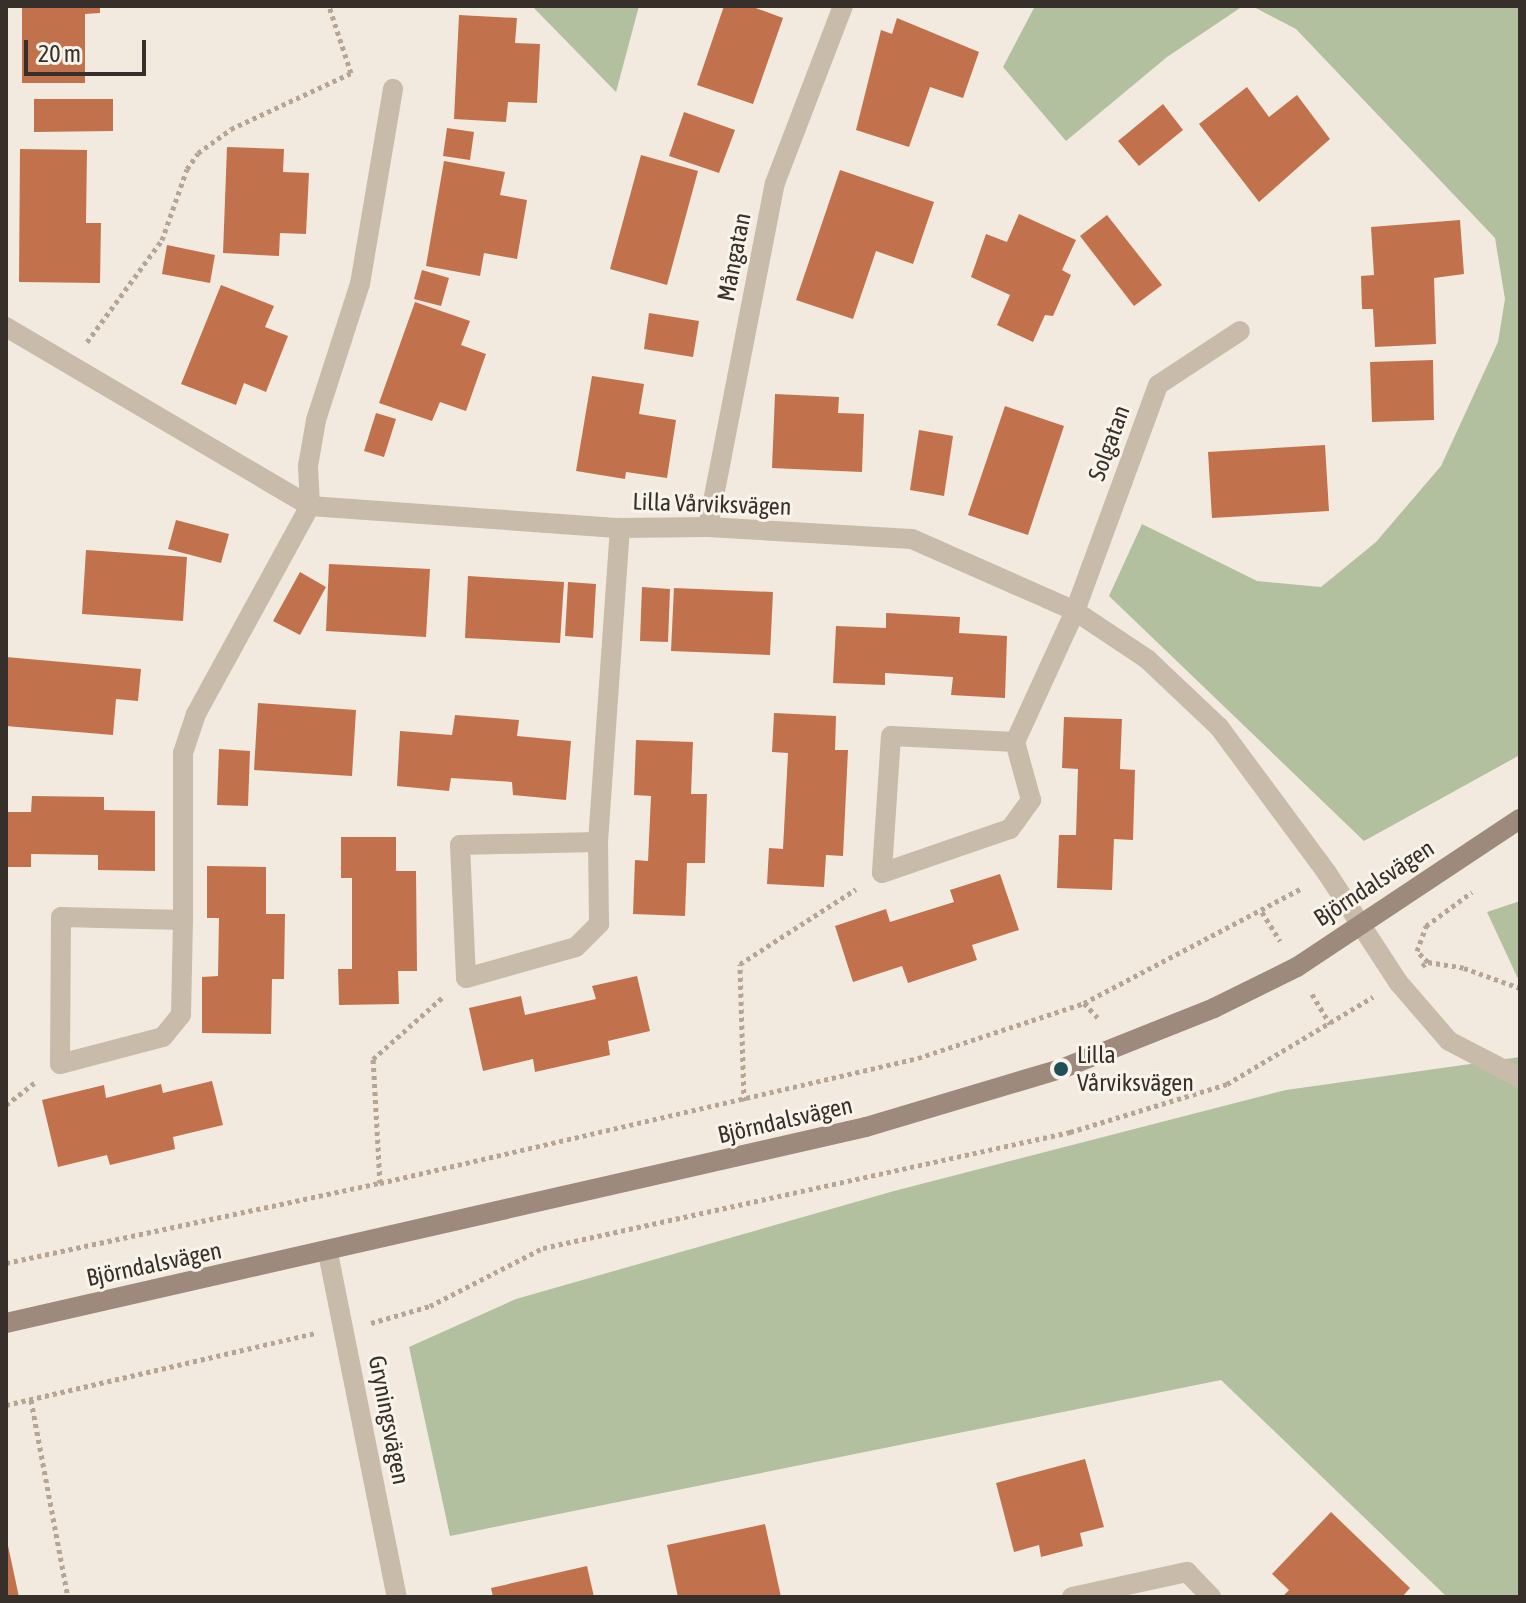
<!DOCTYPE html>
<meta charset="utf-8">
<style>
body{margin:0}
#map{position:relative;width:1526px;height:1603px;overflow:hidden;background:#f2eade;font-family:"Asap Condensed",sans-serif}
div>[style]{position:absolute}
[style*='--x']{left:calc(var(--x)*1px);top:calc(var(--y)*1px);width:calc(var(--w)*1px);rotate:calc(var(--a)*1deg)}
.green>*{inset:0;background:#b2c09f}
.building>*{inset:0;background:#c1724d}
.path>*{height:5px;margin-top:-2.5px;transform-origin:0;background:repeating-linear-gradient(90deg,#b5a595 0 4px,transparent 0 8px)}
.street>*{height:20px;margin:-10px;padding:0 10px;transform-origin:10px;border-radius:10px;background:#c9bbaa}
.secondary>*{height:20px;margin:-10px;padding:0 10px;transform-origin:10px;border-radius:10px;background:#9d8a7c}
.dots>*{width:22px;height:22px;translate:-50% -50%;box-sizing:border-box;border:4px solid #f9f4eb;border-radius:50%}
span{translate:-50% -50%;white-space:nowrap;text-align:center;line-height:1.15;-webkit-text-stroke:6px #f9f4eb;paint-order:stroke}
.street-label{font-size:24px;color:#372f2a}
.poi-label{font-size:24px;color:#372f2a}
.left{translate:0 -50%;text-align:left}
.frame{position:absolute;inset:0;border:8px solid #372f2a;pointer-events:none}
.scale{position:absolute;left:24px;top:40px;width:122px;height:36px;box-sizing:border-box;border:4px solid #372f2a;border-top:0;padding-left:10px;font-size:24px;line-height:28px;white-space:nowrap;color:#372f2a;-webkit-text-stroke:6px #f9f4eb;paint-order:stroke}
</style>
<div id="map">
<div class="green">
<i style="clip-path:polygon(532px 6px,639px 6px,616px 92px)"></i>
<i style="clip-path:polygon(1035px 6px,1243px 6px,1167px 57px,1066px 141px,1003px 67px)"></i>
<i style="clip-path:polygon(1252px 6px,1520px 6px,1520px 755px,1364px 841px,1109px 596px,1142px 524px,1257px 581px,1321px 587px,1376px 542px,1441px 466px,1498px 342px,1505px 299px,1495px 238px,1296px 29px)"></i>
<i style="clip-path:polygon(1520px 901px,1520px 983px,1487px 912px)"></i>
<i style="clip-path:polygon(1520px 1057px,1520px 1597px,1447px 1597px,1221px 1380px,450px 1536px,409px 1347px,516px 1299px,894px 1191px,1286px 1090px)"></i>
</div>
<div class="building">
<i style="clip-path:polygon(22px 6px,100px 6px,100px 13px,85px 14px,85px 83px,22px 83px)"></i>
<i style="clip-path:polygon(724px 6px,750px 6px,783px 18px,753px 104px,697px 85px)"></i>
<i style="clip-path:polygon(459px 15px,517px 18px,515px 43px,540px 44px,537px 103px,508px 102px,506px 122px,454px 119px)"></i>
<i style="clip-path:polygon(897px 18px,979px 52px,963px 98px,930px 87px,909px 147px,856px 130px,881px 30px,892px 34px)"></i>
<i style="clip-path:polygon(1247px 87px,1269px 117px,1297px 95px,1330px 139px,1259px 202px,1199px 124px)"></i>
<i style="clip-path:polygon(34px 99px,113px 99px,113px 131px,34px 132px)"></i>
<i style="clip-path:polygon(1163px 104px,1183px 130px,1139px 166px,1118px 141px)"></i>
<i style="clip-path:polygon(684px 112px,735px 130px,719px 173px,669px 156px)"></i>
<i style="clip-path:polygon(447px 128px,474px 132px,470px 160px,443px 156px)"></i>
<i style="clip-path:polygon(227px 147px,284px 149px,283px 172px,309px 173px,306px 234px,280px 233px,279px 256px,223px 253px)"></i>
<i style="clip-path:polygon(20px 149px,87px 150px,86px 223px,101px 223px,100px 283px,19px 282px)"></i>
<i style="clip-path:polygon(641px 155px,698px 171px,667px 285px,610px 269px)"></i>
<i style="clip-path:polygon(444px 161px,505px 172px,500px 195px,527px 200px,517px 259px,484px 253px,480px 276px,426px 266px)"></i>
<i style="clip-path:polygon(840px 170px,934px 202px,913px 264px,876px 251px,853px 319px,796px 300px)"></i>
<i style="clip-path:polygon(1019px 214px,1076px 240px,1062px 270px,1071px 275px,1053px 316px,1045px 315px,1033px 342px,997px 325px,1010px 295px,971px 277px,986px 234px,1007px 242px)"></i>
<i style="clip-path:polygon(1107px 215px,1162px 285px,1134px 306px,1080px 236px)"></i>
<i style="clip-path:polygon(1460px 220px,1464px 274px,1434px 278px,1436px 344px,1375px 347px,1373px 309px,1362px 309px,1361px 276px,1374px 275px,1371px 227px)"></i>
<i style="clip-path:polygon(167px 245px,215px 255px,210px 283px,162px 274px)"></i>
<i style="clip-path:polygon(422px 270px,449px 278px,441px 306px,414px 299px)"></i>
<i style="clip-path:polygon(221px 285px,274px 306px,265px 327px,288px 336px,266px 392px,244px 383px,236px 405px,181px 384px)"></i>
<i style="clip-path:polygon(415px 302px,470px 321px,461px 345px,486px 354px,466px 411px,440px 402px,432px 421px,379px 403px)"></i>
<i style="clip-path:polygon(649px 313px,699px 321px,693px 357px,644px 349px)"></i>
<i style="clip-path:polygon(1433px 360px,1434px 420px,1372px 422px,1370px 362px)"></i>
<i style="clip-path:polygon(592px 376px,644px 384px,639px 414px,676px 420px,667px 478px,626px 472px,625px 479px,576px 471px)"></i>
<i style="clip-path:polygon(775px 394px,839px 397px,838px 413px,864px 414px,862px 472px,772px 468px)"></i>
<i style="clip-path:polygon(1005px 406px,1064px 426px,1028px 535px,968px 515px)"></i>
<i style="clip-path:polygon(376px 413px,396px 419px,384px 457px,364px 451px)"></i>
<i style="clip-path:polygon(919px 430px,953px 436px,944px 496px,910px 490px)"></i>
<i style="clip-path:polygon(1325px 445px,1329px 511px,1212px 518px,1208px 452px)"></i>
<i style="clip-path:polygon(176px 520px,229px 534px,221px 563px,168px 549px)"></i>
<i style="clip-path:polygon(86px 550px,187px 557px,183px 621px,82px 614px)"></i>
<i style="clip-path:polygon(329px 564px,430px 569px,426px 637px,326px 631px)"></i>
<i style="clip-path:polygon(300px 572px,326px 587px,300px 635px,273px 621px)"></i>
<i style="clip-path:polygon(468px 576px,564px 582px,560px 643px,465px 638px)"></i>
<i style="clip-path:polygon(568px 582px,596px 584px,593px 638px,565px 636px)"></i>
<i style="clip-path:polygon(642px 587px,670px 589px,668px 642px,640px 641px)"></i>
<i style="clip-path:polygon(674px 588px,773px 592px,770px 655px,671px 651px)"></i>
<i style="clip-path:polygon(886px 613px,960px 617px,959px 633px,1007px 636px,1005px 698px,951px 695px,953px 677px,885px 673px,885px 685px,833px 683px,836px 626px,886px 628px)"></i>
<i style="clip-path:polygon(6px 657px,141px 669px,138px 701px,116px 699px,113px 735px,6px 726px)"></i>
<i style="clip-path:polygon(258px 703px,356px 710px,352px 776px,254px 770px)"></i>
<i style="clip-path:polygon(774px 713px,836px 716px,835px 750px,848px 750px,843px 856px,826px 855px,824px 887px,767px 884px,769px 848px,783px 849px,788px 753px,772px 752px)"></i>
<i style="clip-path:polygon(455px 715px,519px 720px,517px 736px,571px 741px,566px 800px,513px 795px,512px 782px,451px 778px,449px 791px,397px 786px,400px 731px,452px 735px)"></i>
<i style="clip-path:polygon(1064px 717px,1122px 719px,1120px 769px,1135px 770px,1133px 840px,1114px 839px,1112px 890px,1057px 888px,1059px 835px,1076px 835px,1078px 769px,1062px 768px)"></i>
<i style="clip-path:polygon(636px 740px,693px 742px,691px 794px,707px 794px,705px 863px,687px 863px,685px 916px,633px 914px,635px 860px,648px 861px,651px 796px,634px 795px)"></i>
<i style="clip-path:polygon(219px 749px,250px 751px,248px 806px,217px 805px)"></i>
<i style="clip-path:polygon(32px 796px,104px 797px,104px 810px,155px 811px,155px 871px,98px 870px,98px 855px,31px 854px,31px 867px,6px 867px,6px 812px,31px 812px)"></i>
<i style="clip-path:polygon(341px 837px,396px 837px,396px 871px,416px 871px,417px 971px,398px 971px,399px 1004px,339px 1005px,338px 969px,352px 969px,352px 878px,341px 878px)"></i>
<i style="clip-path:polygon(207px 866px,266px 867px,266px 914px,285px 914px,284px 979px,272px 979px,271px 1034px,202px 1033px,202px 977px,218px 976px,219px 918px,207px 918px)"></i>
<i style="clip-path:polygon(1000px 874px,1019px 930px,972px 945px,977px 960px,908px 983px,902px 966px,853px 982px,835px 926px,886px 909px,890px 922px,954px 902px,950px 890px)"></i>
<i style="clip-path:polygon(637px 976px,650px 1031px,608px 1041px,610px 1055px,535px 1072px,533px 1059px,483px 1071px,469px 1008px,521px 996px,525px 1015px,596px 999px,592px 986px)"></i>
<i style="clip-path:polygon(212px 1081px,223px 1125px,173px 1137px,175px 1149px,110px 1165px,107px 1155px,58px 1167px,42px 1100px,104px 1085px,106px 1098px,161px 1084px,163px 1093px)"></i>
<i style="clip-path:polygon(1085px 1459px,1104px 1527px,1080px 1533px,1083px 1546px,1041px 1557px,1039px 1545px,1014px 1552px,996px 1483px)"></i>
<i style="clip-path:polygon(1331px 1512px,1410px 1588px,1402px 1597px,1282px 1597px,1289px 1590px,1272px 1574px)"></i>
<i style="clip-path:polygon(765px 1524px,781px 1597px,678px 1597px,667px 1545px)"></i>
<i style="clip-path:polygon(6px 1541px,7px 1541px,19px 1597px,6px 1597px)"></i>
<i style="clip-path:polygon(587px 1566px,594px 1597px,493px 1597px,491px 1588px)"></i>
</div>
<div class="path">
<i style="--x:87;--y:342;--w:127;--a:-53.7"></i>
<i style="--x:162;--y:240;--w:75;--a:-70.6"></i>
<i style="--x:187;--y:169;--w:19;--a:-55"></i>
<i style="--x:198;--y:153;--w:41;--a:-36"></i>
<i style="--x:231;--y:129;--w:132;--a:-25"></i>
<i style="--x:351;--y:73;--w:71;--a:-108.2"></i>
<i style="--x:1262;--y:912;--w:34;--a:58"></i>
<i style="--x:1428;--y:962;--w:16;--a:-135"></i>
<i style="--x:1417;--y:951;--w:27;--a:-70"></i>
<i style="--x:1426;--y:926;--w:57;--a:-36.5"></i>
<i style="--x:1422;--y:966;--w:7;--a:-34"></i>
<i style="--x:1428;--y:962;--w:36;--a:9"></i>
<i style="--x:1464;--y:968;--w:59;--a:19.7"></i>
<i style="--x:1312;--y:994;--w:35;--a:59"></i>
<i style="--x:1084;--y:1003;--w:23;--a:47"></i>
<i style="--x:744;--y:1101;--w:137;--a:-91.7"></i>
<i style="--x:740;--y:964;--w:138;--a:-32.9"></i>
<i style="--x:6;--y:1105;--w:39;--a:-38"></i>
<i style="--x:380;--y:1183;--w:124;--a:-93.2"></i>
<i style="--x:373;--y:1059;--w:95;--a:-41.6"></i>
<i style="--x:6;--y:1263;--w:382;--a:-12.1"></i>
<i style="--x:380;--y:1183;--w:552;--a:-13.08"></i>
<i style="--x:918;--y:1058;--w:175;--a:-18.3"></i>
<i style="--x:1084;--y:1003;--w:246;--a:-27.8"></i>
<i style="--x:371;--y:1323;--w:61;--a:-16.1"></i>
<i style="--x:430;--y:1306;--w:127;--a:-27.2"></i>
<i style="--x:543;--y:1248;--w:540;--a:-12.41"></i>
<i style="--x:1070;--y:1132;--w:164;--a:-17"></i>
<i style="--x:1227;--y:1084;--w:170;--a:-30.8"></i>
<i style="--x:31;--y:1400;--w:200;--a:79.4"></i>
<i style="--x:6;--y:1405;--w:317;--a:-13.1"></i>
</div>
<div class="street">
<i style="--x:6;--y:327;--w:353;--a:30.5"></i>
<i style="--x:310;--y:506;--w:311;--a:4.1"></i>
<i style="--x:620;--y:528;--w:88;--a:-0.7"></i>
<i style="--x:708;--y:527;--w:204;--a:3.4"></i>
<i style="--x:912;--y:539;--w:178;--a:23.8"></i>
<i style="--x:1075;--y:611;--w:87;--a:33.7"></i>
<i style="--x:1147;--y:659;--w:99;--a:43.4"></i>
<i style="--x:1219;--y:727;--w:182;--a:53.5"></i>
<i style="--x:1327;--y:873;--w:130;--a:56.9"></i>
<i style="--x:1398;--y:982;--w:78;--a:49.2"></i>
<i style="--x:1449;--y:1041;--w:80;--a:27.5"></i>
<i style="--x:708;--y:527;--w:350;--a:-79"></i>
<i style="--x:775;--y:183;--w:190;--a:-69"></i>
<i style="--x:1015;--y:742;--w:124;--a:-177.2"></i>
<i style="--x:891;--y:736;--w:137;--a:93.8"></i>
<i style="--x:882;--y:873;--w:135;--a:-19"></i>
<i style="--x:1010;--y:829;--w:36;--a:-54"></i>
<i style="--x:1031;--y:800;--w:60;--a:-105.4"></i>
<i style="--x:1015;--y:742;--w:144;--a:-65.4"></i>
<i style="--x:1075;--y:611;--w:241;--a:-69.8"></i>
<i style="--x:1158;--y:385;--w:98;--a:-33.4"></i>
<i style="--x:598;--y:842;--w:138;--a:178.8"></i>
<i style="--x:460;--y:845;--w:133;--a:87.4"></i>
<i style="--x:466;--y:978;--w:114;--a:-15.7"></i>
<i style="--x:576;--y:947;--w:33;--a:-45"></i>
<i style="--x:599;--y:924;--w:82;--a:-90.7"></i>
<i style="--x:598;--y:842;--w:315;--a:-86"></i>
<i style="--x:183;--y:920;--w:122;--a:-178.6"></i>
<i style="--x:61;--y:917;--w:147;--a:90.4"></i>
<i style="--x:60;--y:1064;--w:106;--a:-14.7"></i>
<i style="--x:163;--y:1037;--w:28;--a:-51"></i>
<i style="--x:181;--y:1015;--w:95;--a:-88.8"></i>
<i style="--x:183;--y:920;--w:167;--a:-90"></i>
<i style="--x:183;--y:753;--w:41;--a:-71.6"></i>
<i style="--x:196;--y:714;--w:237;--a:-61.3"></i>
<i style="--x:310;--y:506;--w:40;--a:-92.9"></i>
<i style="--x:308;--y:466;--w:47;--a:-80.1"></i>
<i style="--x:316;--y:420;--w:143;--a:-72.1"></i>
<i style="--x:360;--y:284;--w:198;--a:-80.4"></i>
<i style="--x:328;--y:1253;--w:351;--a:78.7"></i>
<i style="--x:1072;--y:1597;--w:118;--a:-12.3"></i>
<i style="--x:1187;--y:1572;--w:35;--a:46"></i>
</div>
<div class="secondary">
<i style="--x:6;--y:1323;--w:882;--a:-12.84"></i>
<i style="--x:866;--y:1127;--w:203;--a:-16.6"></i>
<i style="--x:1061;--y:1069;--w:165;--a:-21.7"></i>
<i style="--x:1214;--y:1008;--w:93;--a:-26.3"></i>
<i style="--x:1297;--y:967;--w:268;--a:-33.6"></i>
</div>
<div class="dots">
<i style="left:1061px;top:1069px;background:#214f57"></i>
</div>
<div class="street-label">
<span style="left:734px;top:257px;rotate:-79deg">Mångatan</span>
<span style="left:1109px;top:443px;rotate:-70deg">Solgatan</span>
<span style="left:712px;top:504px;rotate:2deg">Lilla Vårviksvägen</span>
<span style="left:1374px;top:883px;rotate:-33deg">Björndalsvägen</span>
<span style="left:785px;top:1120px;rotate:-13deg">Björndalsvägen</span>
<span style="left:154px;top:1264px;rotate:-12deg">Björndalsvägen</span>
<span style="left:389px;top:1420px;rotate:79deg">Gryningsvägen</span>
</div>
<div class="poi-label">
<span class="left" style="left:1077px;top:1069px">Lilla<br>Vårviksvägen</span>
</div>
<div class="frame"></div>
<div class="scale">20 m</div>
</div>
